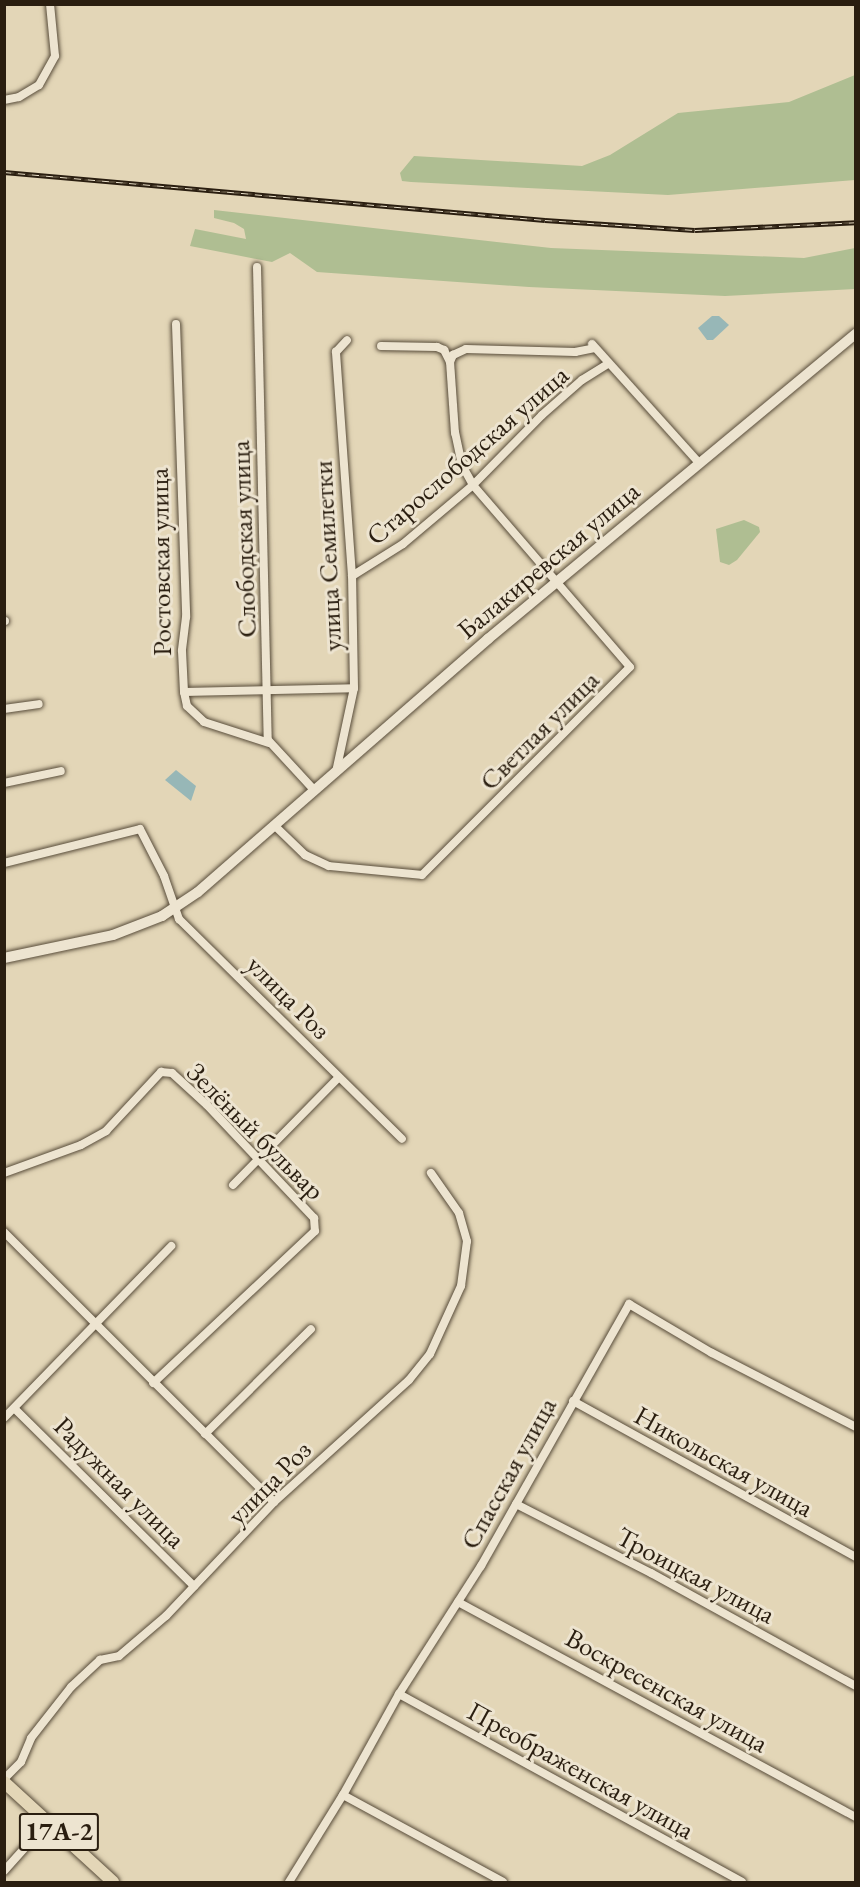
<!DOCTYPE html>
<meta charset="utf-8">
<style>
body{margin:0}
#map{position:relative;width:860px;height:1887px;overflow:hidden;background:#e3d6b7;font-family:"EB Garamond",serif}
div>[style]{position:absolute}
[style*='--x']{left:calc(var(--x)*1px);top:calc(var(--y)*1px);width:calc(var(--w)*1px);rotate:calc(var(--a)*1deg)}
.green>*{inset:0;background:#afbe92}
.water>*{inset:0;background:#97b7b7}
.roads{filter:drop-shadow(0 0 2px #584c3a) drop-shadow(0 0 2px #584c3a)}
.minor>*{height:8px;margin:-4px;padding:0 4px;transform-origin:4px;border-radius:4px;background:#ede4d0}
.tertiary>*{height:10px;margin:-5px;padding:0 5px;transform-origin:5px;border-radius:5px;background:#ede4d0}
.primary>*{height:12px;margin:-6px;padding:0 6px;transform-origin:6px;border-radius:6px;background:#e3d6b7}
.rail>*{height:4.5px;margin-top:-2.25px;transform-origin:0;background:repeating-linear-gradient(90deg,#ede4d0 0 7px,#2a1e10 0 14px);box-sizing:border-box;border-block:2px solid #2a1e10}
span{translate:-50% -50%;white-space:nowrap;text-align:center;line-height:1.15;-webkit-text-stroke:6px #ede4d0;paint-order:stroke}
.shield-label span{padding:2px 4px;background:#ede4d0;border:2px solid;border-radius:4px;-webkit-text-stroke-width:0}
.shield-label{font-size:26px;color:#2a1e10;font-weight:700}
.street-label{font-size:27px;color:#2a1e10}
.frame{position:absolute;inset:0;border:6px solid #2a1e10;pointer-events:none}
</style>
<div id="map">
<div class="green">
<i style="clip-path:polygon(855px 75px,855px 180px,668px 195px,411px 182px,402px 181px,400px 173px,414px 156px,582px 166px,610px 155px,678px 113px,789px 102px)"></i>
<i style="clip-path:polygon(214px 210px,551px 248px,804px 258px,855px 248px,855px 289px,725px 296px,529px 287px,317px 272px,290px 253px,272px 262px,190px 246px,195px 229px,246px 239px,244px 229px,234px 223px,214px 218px)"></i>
<i style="clip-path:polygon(744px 520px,759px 527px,760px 532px,737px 560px,729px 565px,720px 562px,716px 529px)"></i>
</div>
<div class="water">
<i style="clip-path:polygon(712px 316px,719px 316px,729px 325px,713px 340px,707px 340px,698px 328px)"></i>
<i style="clip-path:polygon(176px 770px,196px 786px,191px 801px,165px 780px)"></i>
</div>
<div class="roads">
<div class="minor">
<i style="--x:4;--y:100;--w:15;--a:-11"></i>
<i style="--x:19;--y:97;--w:23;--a:-31"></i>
<i style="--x:39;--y:85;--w:33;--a:-61"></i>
<i style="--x:55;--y:56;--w:52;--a:-95.5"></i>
<i style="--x:257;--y:267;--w:473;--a:88.7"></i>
<i style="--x:268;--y:740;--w:69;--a:47.3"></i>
<i style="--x:176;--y:324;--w:293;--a:88"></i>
<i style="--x:186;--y:617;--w:34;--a:97"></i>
<i style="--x:182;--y:651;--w:41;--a:87.2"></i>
<i style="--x:184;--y:692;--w:14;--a:78"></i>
<i style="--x:187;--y:706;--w:23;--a:43"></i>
<i style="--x:204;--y:722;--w:68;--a:17.9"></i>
<i style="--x:592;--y:344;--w:160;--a:48"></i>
<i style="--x:381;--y:346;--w:56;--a:1"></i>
<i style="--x:437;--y:347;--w:8;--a:23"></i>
<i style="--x:444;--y:350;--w:13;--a:63"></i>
<i style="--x:450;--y:362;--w:8;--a:-67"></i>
<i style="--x:453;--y:355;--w:14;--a:-25"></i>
<i style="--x:466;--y:349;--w:109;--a:1.6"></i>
<i style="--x:575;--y:352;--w:20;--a:-11"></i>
<i style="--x:352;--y:576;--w:60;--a:-32.1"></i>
<i style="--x:403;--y:544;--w:92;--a:-40.1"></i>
<i style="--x:473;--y:485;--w:98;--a:-45.4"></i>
<i style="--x:542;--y:415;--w:53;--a:-41.2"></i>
<i style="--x:582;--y:380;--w:31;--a:-32"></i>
<i style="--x:4;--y:621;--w:1;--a:0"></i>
<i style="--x:184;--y:692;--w:170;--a:-1.3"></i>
<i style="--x:4;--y:709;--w:35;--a:-8"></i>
<i style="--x:336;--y:772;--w:86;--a:-77.9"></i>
<i style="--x:354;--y:688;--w:112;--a:-91"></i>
<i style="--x:352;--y:576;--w:225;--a:-94.1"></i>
<i style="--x:336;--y:352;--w:16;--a:-47"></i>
<i style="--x:4;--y:783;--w:58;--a:-11.9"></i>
<i style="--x:274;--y:825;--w:43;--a:44.1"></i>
<i style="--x:305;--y:855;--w:26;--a:25"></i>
<i style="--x:329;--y:866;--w:93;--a:5.5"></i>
<i style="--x:422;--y:875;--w:294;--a:-45"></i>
<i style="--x:630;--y:667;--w:240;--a:-130.8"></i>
<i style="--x:473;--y:485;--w:23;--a:-119"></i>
<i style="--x:462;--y:465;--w:33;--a:-102"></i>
<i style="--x:455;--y:433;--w:71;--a:-94"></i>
<i style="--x:4;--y:863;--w:140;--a:-14"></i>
<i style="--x:140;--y:829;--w:53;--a:62.9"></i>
<i style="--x:164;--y:876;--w:46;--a:70.8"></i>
<i style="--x:179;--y:919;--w:313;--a:44.6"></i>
<i style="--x:4;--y:1173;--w:82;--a:-20"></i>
<i style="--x:81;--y:1145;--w:29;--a:-29"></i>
<i style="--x:106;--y:1131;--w:81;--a:-47"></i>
<i style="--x:161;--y:1072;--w:11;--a:5"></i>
<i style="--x:172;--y:1073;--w:47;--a:42.4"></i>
<i style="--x:207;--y:1105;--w:156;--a:46.6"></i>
<i style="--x:314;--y:1218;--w:13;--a:86"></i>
<i style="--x:315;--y:1231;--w:222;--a:136.8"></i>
<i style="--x:233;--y:1185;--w:151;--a:-45.5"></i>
<i style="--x:4;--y:1232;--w:382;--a:45"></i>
<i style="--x:573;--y:1401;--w:323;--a:28.9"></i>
<i style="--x:15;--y:1409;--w:252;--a:44.7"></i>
<i style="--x:4;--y:1418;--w:240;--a:-45.8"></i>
<i style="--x:205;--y:1434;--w:149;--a:-44.7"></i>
<i style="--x:516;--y:1504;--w:152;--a:27.1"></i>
<i style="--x:651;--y:1573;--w:234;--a:28.9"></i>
<i style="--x:458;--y:1602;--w:452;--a:28.4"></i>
<i style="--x:399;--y:1694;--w:391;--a:28.7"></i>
<i style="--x:4;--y:1779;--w:24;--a:-45"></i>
<i style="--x:21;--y:1762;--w:26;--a:-67"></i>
<i style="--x:31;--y:1738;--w:65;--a:-51.9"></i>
<i style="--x:71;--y:1687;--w:40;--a:-43"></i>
<i style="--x:100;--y:1660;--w:19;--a:-12"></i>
<i style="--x:119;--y:1656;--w:62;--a:-40.4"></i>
<i style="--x:166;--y:1616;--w:157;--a:-46.5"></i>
<i style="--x:274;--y:1502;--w:182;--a:-42.1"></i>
<i style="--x:409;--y:1380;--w:33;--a:-51"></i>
<i style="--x:430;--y:1354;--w:75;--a:-65.5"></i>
<i style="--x:461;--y:1286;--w:45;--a:-82.4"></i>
<i style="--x:467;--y:1241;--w:29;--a:-106"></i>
<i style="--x:459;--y:1213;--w:49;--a:-125"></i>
<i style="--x:343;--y:1795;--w:182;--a:28.5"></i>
<i style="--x:4;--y:1871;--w:66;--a:-48.1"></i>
<i style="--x:289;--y:1882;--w:102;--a:-58.2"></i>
<i style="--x:343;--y:1795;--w:115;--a:-61"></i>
<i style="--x:399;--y:1694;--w:152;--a:-57.4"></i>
<i style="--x:481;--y:1566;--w:301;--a:-60.5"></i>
<i style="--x:629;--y:1304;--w:96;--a:30.6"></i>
<i style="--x:712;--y:1353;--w:162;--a:27.2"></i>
</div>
<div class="tertiary">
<i style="--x:4;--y:958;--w:111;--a:-11.9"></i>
<i style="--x:113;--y:935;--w:53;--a:-21.2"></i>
<i style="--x:162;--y:916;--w:43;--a:-33.7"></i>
<i style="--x:198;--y:892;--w:385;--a:-41.1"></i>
<i style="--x:488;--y:639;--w:478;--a:-39.7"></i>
</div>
<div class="primary">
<i style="--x:4;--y:1782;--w:148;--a:42.5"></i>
</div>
</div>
<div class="rail">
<i style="--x:4;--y:172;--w:543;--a:5.07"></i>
<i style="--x:545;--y:220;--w:150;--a:3.8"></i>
<i style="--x:695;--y:230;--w:161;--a:-2.8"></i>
</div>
<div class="shield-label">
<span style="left:59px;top:1832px">17А-2</span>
</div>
<div class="street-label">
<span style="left:467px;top:455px;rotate:-41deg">Старослободская улица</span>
<span style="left:243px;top:539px;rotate:-92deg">Слободская улица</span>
<span style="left:327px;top:556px;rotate:-93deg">улица Семилетки</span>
<span style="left:548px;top:560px;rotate:-40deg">Балакиревская улица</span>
<span style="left:160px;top:562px;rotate:-91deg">Ростовская улица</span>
<span style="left:539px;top:730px;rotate:-45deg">Светлая улица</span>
<span style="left:289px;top:997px;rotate:45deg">улица Роз</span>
<span style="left:256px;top:1131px;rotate:45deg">Зелёный бульвар</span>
<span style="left:724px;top:1461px;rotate:29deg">Никольская улица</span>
<span style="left:508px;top:1473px;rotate:-61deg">Спасская улица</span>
<span style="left:120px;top:1482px;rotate:45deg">Радужная улица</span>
<span style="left:269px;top:1482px;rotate:-45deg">улица Роз</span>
<span style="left:696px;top:1575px;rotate:28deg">Троицкая улица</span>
<span style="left:667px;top:1690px;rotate:29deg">Воскресенская улица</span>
<span style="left:581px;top:1770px;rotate:29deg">Преображенская улица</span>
</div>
<div class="frame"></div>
</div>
